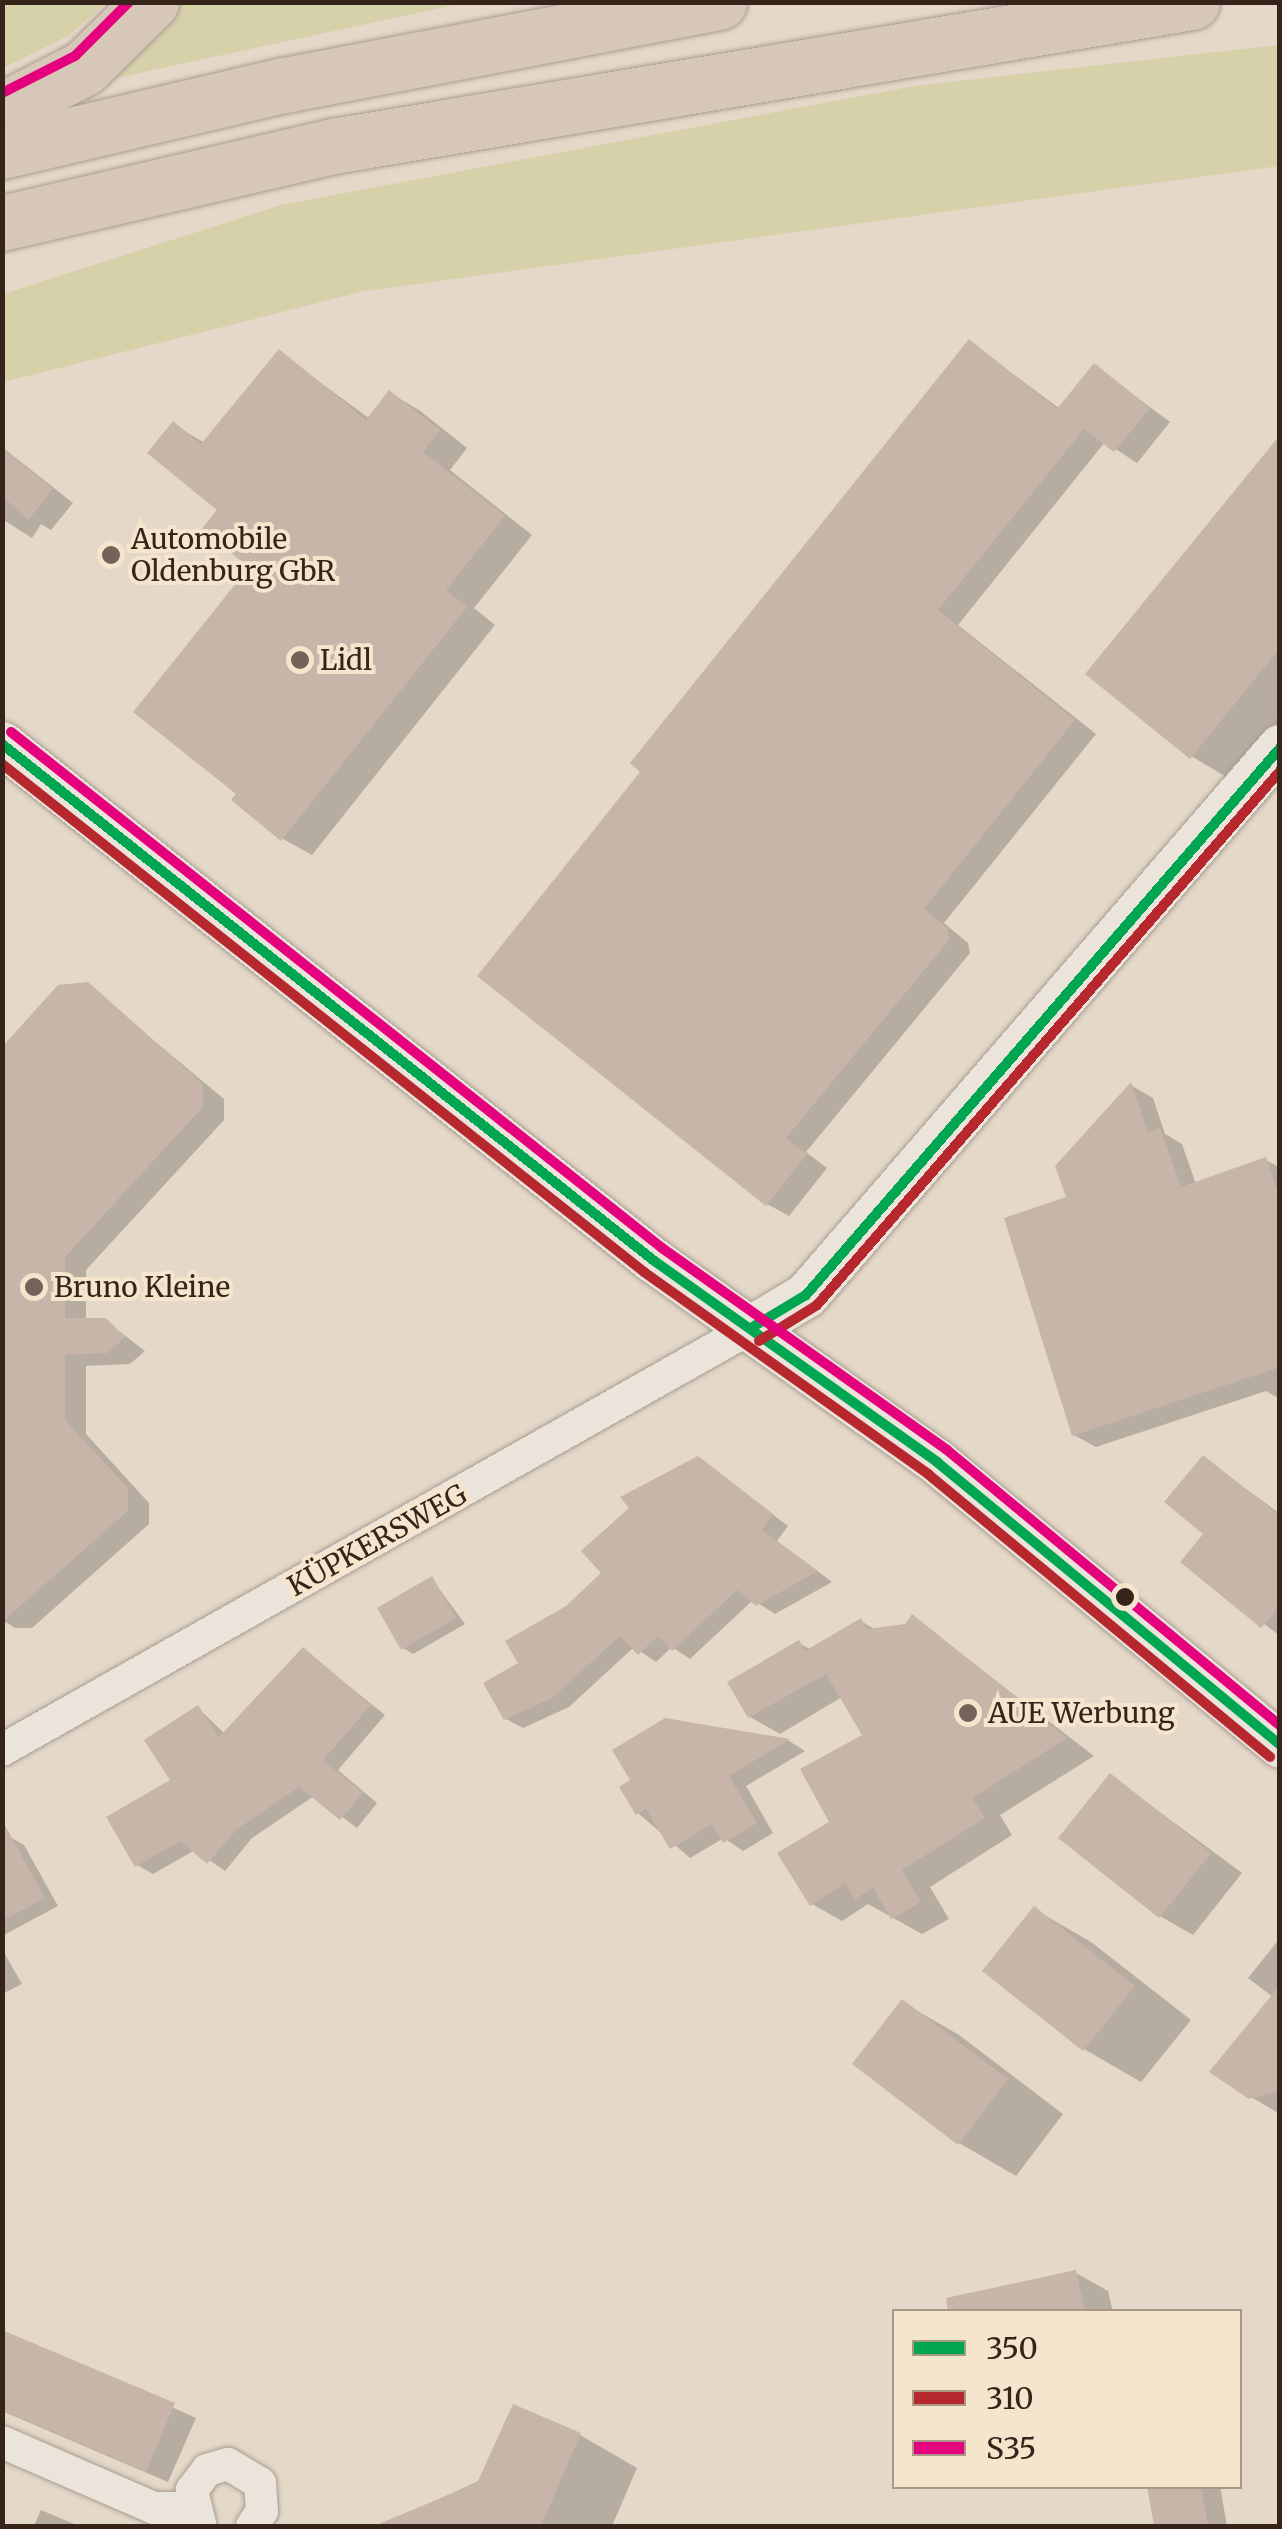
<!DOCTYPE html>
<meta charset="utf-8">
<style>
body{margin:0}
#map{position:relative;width:1282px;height:2529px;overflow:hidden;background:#e4d8c8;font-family:Merriweather,serif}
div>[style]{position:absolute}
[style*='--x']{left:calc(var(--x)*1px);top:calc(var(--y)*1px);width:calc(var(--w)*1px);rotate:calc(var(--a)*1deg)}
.green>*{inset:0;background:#d7d1aa}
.shadow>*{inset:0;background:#0003}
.building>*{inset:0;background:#c7b5a9}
.roads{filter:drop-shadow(0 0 2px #a89d92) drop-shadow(0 0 2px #a89d92)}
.street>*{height:32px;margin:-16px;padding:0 16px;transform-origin:16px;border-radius:16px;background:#ebe4db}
.secondary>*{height:45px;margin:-22.5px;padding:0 22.5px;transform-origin:22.5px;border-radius:22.5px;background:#ebe4db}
.highway>*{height:55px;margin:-27.5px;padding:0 27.5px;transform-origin:27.5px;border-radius:27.5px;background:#d6c7b9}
.bus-1>*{height:10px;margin:-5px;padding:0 5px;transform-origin:5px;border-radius:5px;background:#00a651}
.bus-2>*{height:10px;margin:-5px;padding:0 5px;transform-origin:5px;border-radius:5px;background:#b7282e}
.bus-3>*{height:10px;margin:-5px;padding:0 5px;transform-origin:5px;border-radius:5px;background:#e5007d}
.dots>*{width:28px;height:28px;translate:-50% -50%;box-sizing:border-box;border:5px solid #f6e5cd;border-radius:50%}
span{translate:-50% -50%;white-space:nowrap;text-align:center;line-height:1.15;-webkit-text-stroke:8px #f6e5cd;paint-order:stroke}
.poi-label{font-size:28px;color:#36241b}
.left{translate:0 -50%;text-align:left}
.street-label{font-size:28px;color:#36241b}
.frame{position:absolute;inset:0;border:5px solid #36241b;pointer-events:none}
.legend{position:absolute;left:892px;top:2309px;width:350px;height:180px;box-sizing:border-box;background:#f6e5cd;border:2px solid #a99886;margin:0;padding:12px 18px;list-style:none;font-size:30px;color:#36241b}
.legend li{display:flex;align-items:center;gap:20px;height:50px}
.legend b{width:50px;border:2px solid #a99886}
</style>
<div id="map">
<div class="green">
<i style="clip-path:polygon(3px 2px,106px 2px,106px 3px,68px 36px,3px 68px)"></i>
<i style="clip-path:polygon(168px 3px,464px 3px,107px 80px)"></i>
<i style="clip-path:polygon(1279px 45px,1279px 166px,365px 291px,3px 382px,3px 294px,281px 205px,914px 86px)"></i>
</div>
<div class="shadow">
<i style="clip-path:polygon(970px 342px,1060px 409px,1095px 366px,1170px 422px,1137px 463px,1105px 442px,958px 625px,1096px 734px,944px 923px,968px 943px,970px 953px,806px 1152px,827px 1168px,789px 1216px,767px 1204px,644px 771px)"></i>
<i style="clip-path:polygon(280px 353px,370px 419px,390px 393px,419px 410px,467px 448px,450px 470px,532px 535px,474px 608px,495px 625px,312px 855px,283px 839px,239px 793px,252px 567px,174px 425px,205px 443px)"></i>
<i style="clip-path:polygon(1280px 439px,1280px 723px,1233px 781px,1191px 756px)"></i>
<i style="clip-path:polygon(2px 447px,73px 503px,51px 530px,41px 524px,32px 538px,2px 519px)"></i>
<i style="clip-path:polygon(87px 985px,224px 1099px,224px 1120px,86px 1270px,86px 1320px,106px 1321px,145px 1351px,130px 1364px,86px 1366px,86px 1434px,149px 1503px,149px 1524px,32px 1628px,15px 1628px,2px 1620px)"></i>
<i style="clip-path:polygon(1132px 1086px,1153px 1098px,1165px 1134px,1182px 1144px,1196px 1184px,1266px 1160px,1280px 1168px,1280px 1399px,1266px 1391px,1096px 1447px,1074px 1435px,1070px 1198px)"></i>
<i style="clip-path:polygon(1204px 1458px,1280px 1514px,1280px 1636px,1183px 1562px,1206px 1534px)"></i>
<i style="clip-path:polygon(698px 1459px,788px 1526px,777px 1541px,832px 1582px,775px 1614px,753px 1600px,690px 1659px,672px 1647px,656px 1662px,634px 1647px,569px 1707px,523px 1728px,506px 1719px,521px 1664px,605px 1573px,632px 1508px)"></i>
<i style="clip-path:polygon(432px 1579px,465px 1624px,413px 1654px,403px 1648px)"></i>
<i style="clip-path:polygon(913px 1617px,1094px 1756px,1000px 1815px,1012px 1835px,930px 1887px,949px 1919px,922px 1934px,868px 1904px,842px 1921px,812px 1904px,832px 1823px,865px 1736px,842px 1697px,780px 1734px,750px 1717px,799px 1643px,811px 1650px,861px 1621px,876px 1630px,906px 1626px)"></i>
<i style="clip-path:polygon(304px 1650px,385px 1715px,338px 1770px,377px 1803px,357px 1828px,314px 1796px,252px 1838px,225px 1871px,195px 1850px,153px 1874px,137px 1865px,198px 1708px,225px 1734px)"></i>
<i style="clip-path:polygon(666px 1721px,789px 1741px,805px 1751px,746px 1786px,773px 1833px,743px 1851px,724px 1838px,690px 1858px,638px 1813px,634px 1781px)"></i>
<i style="clip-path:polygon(1111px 1776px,1242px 1873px,1193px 1935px,1160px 1916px)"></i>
<i style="clip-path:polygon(10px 1837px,24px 1845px,58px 1906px,2px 1936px,2px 1841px)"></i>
<i style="clip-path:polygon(1034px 1909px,1091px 1942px,1191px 2020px,1141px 2082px,1084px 2049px)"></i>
<i style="clip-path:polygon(1280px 1938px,1280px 2114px,1251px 2097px,1273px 1997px,1248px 1978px)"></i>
<i style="clip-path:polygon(2px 1949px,22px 1984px,2px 1994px)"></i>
<i style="clip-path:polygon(902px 2002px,959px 2035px,1063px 2114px,1016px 2176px,959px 2143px)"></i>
<i style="clip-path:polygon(1076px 2273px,1108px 2291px,1113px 2312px,1003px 2312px)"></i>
<i style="clip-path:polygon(2px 2331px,196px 2418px,168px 2482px,2px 2411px)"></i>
<i style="clip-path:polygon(580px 2435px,637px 2468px,612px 2526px,380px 2526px)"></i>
<i style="clip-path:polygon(1149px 2486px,1220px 2486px,1227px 2526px,1156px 2526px)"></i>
<i style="clip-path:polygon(41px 2510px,79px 2526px,34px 2526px)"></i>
</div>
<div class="building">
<i style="clip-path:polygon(969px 339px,1057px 409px,1094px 363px,1150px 408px,1114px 452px,1084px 429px,938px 610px,1075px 720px,924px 909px,947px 928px,949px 940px,786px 1138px,807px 1154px,766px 1206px,477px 976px,640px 772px,630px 763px)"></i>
<i style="clip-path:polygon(279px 349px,366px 420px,389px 390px,440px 430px,423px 452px,505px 516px,446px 590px,467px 607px,281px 841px,231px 800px,236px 794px,133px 712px,249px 567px,201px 530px,217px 510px,147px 453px,173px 421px,201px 444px)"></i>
<i style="clip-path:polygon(1280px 435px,1280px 648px,1190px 759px,1085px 674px)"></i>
<i style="clip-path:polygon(2px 448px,53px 489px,28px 520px,2px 496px)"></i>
<i style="clip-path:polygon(88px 982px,203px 1084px,203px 1107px,65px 1257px,65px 1318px,106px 1318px,125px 1337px,108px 1353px,65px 1355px,65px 1420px,128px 1488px,128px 1511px,2px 1622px,2px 1047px,58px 985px)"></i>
<i style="clip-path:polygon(1131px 1082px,1148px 1132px,1160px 1128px,1181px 1187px,1266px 1157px,1280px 1200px,1280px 1367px,1072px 1436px,1004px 1218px,1066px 1197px,1055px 1166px)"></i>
<i style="clip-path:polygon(1203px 1455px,1280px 1516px,1280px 1606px,1261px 1628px,1180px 1562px,1203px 1534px,1164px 1502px)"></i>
<i style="clip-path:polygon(698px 1456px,773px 1514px,762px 1530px,818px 1571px,756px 1606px,737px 1590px,672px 1651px,658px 1636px,638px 1655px,620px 1636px,552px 1698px,504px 1720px,483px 1683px,518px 1663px,505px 1641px,566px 1606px,601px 1573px,581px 1551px,629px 1508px,620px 1497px)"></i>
<i style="clip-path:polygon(432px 1576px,456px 1618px,401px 1650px,377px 1608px)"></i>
<i style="clip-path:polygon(912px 1614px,1067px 1738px,972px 1798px,985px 1818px,902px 1870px,921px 1902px,891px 1919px,873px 1888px,855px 1899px,845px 1883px,810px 1906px,777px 1853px,829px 1822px,800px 1769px,862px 1735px,826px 1674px,748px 1718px,727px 1682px,799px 1640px,805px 1651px,861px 1618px,867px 1629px,905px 1624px)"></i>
<i style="clip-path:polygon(303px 1647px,371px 1705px,323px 1760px,363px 1793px,340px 1820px,299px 1787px,236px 1830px,207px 1864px,180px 1841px,135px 1867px,106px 1817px,170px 1780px,144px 1740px,198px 1705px,219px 1737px)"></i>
<i style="clip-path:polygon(665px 1718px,790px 1739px,729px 1776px,757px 1823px,723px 1843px,712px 1824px,670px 1849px,646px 1809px,636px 1815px,619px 1787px,630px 1780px,612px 1750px)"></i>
<i style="clip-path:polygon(1110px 1773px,1211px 1853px,1159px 1918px,1058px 1838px)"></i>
<i style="clip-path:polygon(2px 1820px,45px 1898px,2px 1921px)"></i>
<i style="clip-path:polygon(1034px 1906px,1135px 1986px,1083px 2051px,982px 1971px)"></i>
<i style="clip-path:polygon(1280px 1985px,1280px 2091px,1249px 2099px,1209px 2072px)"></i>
<i style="clip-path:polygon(902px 1999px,1008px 2079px,958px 2145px,852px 2064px)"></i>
<i style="clip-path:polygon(1076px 2270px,1085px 2312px,948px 2312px,946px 2298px)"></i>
<i style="clip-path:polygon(2px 2330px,175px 2403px,146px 2472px,2px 2410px)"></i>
<i style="clip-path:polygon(513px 2404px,581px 2433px,541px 2526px,374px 2526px,477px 2483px)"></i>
<i style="clip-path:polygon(1147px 2486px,1201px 2486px,1208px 2526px,1154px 2526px)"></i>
</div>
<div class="roads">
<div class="street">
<i style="--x:2;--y:1750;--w:860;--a:-29.4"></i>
<i style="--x:2;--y:2442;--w:166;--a:23.5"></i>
<i style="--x:154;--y:2508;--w:37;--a:0"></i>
<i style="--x:200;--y:2523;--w:34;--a:-104"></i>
<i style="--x:192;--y:2490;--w:25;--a:-53"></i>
<i style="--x:207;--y:2470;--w:22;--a:-16"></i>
<i style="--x:228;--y:2464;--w:37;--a:31"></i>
<i style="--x:260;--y:2483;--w:28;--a:86"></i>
<i style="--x:262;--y:2511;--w:18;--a:124"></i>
</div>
<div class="secondary">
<i style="--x:2;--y:744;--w:831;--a:38.4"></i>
<i style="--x:653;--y:1260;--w:349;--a:35.4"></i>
<i style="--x:937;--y:1462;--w:445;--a:39.5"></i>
<i style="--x:751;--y:1328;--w:64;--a:-31"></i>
<i style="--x:806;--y:1295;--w:725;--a:-49.14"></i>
</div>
<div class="highway">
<i style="--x:2;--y:110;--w:92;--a:-27.1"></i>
<i style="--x:84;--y:68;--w:94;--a:-44.6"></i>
<i style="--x:2;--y:151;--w:290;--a:-13.2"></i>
<i style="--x:284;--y:85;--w:443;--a:-10.8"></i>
<i style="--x:2;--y:223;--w:340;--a:-13.1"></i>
<i style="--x:333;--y:146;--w:871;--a:-9.52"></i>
</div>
</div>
<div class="bus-1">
<i style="--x:2;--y:744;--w:831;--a:38.4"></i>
<i style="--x:653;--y:1260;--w:349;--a:35.4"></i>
<i style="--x:937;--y:1462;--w:445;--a:39.5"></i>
<i style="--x:751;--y:1328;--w:64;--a:-31"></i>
<i style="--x:806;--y:1295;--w:724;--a:-49.09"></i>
</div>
<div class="bus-2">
<i style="--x:2;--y:764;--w:819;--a:38.35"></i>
<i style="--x:644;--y:1272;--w:349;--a:35.4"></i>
<i style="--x:928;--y:1474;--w:444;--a:39.6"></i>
<i style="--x:759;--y:1341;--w:68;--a:-31.8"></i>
<i style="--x:817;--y:1305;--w:707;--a:-49.07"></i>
</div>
<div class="bus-3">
<i style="--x:2;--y:93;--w:82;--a:-26.9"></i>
<i style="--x:75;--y:56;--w:76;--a:-45"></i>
<i style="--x:11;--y:732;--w:831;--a:38.4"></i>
<i style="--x:662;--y:1248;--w:349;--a:35.3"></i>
<i style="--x:947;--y:1450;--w:432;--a:39.6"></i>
</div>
<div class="dots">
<i style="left:111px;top:555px;background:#736358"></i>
<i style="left:300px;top:660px;background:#736358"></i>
<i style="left:34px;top:1287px;background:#736358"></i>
<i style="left:1125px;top:1597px;background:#36241b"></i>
<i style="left:968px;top:1713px;background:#736358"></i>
</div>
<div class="poi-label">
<span class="left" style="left:131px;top:555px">Automobile<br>Oldenburg GbR</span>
<span class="left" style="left:320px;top:660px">Lidl</span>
<span class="left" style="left:54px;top:1287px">Bruno Kleine</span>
<span class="left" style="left:988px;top:1713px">AUE Werbung</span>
</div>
<div class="street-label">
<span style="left:377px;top:1540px;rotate:-29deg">KÜPKERSWEG</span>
</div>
<div class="frame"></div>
<ul class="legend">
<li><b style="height:12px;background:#00a651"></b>350</li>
<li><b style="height:12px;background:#b7282e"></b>310</li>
<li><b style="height:12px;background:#e5007d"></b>S35</li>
</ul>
</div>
